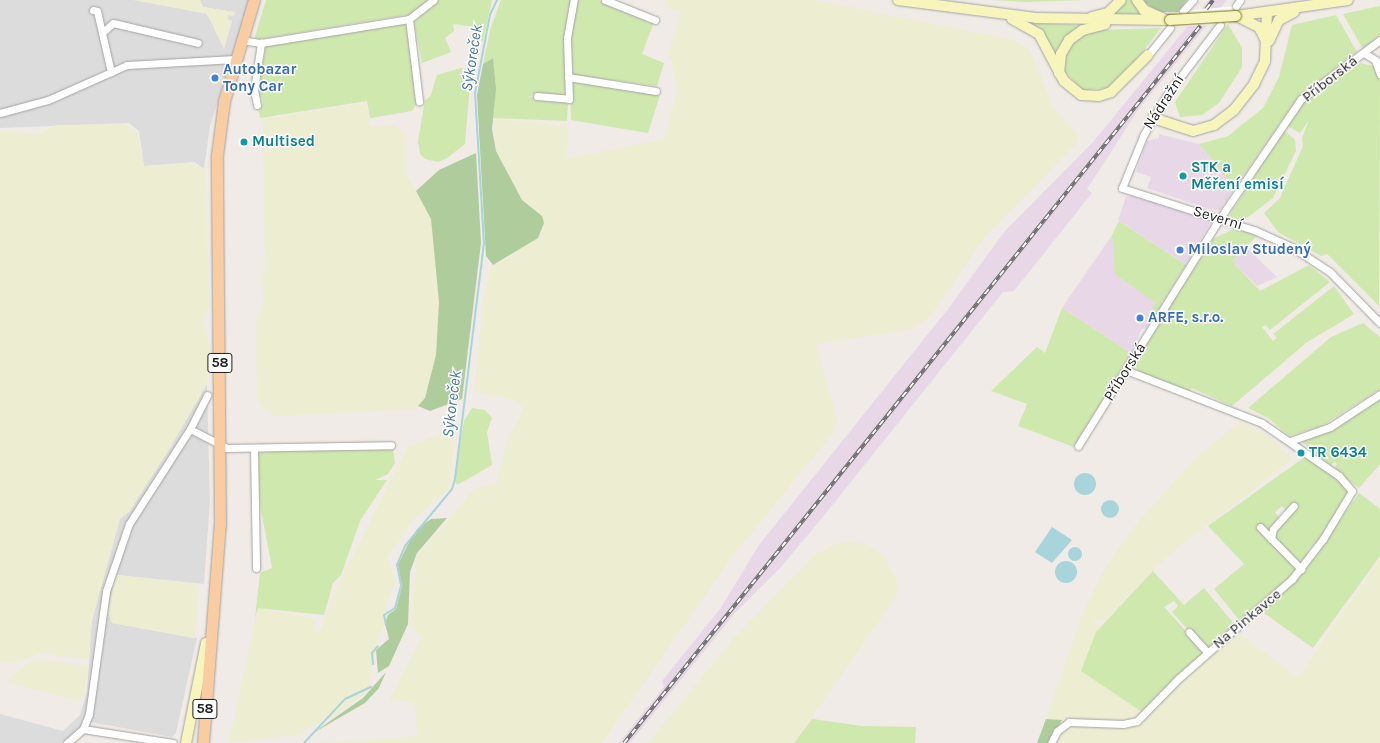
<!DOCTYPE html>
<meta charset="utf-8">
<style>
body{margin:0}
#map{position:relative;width:1380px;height:743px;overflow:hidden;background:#f0ebe6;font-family:Karla,sans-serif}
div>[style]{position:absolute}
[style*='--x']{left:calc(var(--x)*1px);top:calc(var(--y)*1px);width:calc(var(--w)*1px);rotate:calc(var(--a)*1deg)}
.residential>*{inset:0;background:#dddcdc}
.industrial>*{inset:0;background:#e8d8e7}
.farmland>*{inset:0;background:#ededd2}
.grass>*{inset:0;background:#cfe8ae}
.forest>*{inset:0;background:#afcd9c}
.water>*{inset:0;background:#a8d4dc}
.round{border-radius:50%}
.pier>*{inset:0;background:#fff}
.stream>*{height:2px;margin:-1px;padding:0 1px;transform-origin:1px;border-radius:1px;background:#a8d4dc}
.roads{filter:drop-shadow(0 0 1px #a3a3a3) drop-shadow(0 0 1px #a3a3a3)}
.street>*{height:7px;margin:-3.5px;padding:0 3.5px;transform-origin:3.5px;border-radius:3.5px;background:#fff}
.secondary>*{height:10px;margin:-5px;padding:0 5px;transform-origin:5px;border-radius:5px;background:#f7f5bc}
.primary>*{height:11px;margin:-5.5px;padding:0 5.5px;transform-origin:5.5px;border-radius:5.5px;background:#f9cca2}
.rail>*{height:3.5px;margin-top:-1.75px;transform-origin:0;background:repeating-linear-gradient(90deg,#fff 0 6px,#6d6d6d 0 12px);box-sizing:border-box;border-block:1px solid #6d6d6d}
.bridges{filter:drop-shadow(0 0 1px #717409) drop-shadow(0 0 1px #717409)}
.secondary-bridge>*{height:10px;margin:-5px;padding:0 5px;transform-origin:5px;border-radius:5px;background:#f7f5bc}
.dots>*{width:11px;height:11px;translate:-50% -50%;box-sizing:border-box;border:2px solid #fff;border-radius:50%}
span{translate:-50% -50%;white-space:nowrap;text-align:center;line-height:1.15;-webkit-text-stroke:3px #fff;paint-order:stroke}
.shield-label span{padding:1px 3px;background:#fff;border:1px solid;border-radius:3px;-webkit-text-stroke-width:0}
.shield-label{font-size:14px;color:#1f1f1f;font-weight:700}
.shop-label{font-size:15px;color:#366cbe;font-weight:700}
.left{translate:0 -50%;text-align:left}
.street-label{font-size:15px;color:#1f1f1f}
.culture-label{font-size:15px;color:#0d838f;font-weight:700}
.water-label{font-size:16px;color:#48799c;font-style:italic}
</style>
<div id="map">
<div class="residential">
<i style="clip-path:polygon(0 0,134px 0,206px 13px,227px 34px,232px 21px,227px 19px,228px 15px,233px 16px,234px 12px,203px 7px,200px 0,251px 0,210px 126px,204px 169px,194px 162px,144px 166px,139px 131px,129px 123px,0 128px)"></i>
<i style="clip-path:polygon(207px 384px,210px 501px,204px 584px,118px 575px,113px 585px,112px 623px,197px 638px,176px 733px,172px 737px,90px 722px,75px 743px,0 743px,0 714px,63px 731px,80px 715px,87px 691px,92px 620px,120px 519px,130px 511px)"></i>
</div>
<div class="industrial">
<i style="clip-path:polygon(1209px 0,1227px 0,1138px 110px,1087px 189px,1092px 193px,1014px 291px,1003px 292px,822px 518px,781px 567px,735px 613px,630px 743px,619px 743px,664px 687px,662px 681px,720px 609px,759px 545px,948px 309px,1005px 231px,1094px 141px)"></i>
<i style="clip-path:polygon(1159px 134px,1199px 144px,1235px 188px,1220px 210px,1212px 210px,1147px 188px,1151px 177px,1136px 172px,1147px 141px,1159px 138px)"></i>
<i style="clip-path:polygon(1133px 195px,1212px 221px,1186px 265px,1118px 220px,1126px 197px)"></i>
<i style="clip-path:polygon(1112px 235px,1162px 304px,1147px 328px,1142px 329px,1131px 353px,1062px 308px)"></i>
<i style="clip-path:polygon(1246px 247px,1277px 277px,1257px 286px,1232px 261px)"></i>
</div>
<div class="farmland">
<i style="clip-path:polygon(134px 0,200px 0,202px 7px,235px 12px,234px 16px,228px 15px,227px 19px,232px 21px,224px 49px,207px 14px)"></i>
<i style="clip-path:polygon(666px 0,816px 0,1014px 40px,1028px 49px,1035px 60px,1052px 106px,1077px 133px,1077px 143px,984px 238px,927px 321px,907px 330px,816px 344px,837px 420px,834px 432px,732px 557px,602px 743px,319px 743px,418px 736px,414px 703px,389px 700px,421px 638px,410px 625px,417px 557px,474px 489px,497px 483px,509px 435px,523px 411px,523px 407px,511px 399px,474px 392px,483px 302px,491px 267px,520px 251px,538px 214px,522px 200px,496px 151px,494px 119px,566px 126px,569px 131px,566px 159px,664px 139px,677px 93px,673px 62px,668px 55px,681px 12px,665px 6px)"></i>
<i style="clip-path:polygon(366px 103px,370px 126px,392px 125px,406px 133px,406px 173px,431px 219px,439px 302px,436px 355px,429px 384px,423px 402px,414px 409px,276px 416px,262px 407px,257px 395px,256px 322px,264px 299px,261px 274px,265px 273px,263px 119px)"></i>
<i style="clip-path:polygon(124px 124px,137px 132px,144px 166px,190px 164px,205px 169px,209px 306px,204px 322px,210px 352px,206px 386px,167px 453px,130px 510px,120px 519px,92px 620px,88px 659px,40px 653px,14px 663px,0 662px,0 131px,39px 134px,56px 125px)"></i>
<i style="clip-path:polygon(1240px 422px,1269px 436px,1293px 459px,1170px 554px,1105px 620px,1092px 619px,1100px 627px,1081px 671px,1142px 712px,1127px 723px,1078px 719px,1060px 724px,1062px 720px,1046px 719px,1083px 613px,1105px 568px,1135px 526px,1197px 456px)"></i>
<i style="clip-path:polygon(452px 428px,454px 443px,448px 490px,414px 519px,387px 558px,396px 581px,386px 604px,388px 615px,377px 643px,368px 691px,333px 717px,308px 728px,304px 734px,229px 743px,258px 608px,316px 619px,314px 630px,320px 632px,338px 585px,407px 448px)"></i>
<i style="clip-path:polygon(854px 542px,869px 545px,884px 556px,898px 584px,896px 597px,794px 743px,648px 743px,733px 639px,816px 554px,837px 543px)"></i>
<i style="clip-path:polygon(1380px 559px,1380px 743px,1052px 743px,1064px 728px,1080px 725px,1133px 726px,1233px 635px,1240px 634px,1298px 677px)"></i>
<i style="clip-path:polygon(116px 575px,198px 584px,196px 635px,193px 638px,112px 623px,108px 612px)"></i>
<i style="clip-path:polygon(35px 659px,88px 666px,84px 697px,78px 701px,8px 682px,11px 676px)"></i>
</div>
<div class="grass">
<i style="clip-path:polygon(266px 0,429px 0,412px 14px,254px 40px)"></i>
<i style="clip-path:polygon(438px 0,492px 0,483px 42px,468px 26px,453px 24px,454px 31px,445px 38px,451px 52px,422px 63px,414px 22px)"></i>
<i style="clip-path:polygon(501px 0,573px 0,564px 97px,526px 96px,563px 101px,568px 104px,567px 121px,493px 118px,493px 58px,483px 64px,491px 27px)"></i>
<i style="clip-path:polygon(575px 0,599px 0,654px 22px,642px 54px,664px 63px,657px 86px,573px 75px,571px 26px)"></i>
<i style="clip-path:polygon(991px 0,1084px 0,1026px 2px)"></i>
<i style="clip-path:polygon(1125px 0,1132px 0,1144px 16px,1112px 15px)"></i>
<i style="clip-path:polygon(1380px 6px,1380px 34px,1363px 49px,1343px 14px)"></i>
<i style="clip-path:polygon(1336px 15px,1357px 52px,1297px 99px,1235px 188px,1199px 144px,1228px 136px,1263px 108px,1279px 77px,1292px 25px)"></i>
<i style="clip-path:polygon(407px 23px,417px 103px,412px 111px,370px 118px,367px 101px,260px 118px,258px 105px,263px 104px,262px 98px,257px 96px,266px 45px)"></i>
<i style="clip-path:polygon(1030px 23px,1072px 25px,1081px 26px,1063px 40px,1056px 58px)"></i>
<i style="clip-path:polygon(1228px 24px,1242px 48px,1242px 67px,1219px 103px,1202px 115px,1180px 117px,1175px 102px)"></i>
<i style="clip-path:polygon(1161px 28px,1130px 68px,1109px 88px,1083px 90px,1064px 71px,1066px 51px,1080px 35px,1096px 30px)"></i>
<i style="clip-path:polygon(1356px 62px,1373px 66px,1380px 78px,1379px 306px,1327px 254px,1321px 256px,1278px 232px,1264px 213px,1280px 198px,1303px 146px,1302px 138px,1309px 120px,1300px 133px,1287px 126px,1303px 101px)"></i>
<i style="clip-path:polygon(461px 68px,471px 72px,465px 144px,447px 158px,438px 162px,425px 159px,420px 154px,418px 141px,425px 100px,430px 97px,437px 75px)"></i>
<i style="clip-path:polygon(570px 80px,660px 95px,648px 133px,571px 120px)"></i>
<i style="clip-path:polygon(1284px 130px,1295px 140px,1296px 151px,1273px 198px,1243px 221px,1229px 216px)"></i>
<i style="clip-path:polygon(1119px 221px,1186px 265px,1153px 318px,1148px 315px,1156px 303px,1115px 274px,1112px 235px)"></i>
<i style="clip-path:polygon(1235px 228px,1258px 235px,1232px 261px,1260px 291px,1309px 265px,1330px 282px,1270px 330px,1266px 325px,1262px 327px,1273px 341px,1277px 338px,1273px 334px,1334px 286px,1354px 314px,1306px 343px,1232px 406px,1192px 388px,1190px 391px,1154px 379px,1138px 371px,1134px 362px,1213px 239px)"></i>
<i style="clip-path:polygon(1062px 308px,1131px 353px,1074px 447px,1018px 426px,1027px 404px,991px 391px,1037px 347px,1045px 353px)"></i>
<i style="clip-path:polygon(1363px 323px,1380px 337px,1380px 389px,1322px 426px,1289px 436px,1268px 418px,1248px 408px,1331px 337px)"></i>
<i style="clip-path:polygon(1380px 396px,1380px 464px,1359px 488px,1333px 469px,1337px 464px,1334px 462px,1330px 466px,1300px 440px)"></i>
<i style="clip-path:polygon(472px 408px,485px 410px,492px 418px,487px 432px,492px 465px,457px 485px,454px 478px,464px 421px)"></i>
<i style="clip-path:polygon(331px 448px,393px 448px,395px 463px,388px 474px,375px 480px,387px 480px,360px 521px,341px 575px,333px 583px,324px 615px,258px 608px,255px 618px,260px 573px,272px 568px,260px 505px,258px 453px)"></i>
<i style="clip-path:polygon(1303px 453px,1343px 482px,1349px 493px,1315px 545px,1308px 549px,1309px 554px,1298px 564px,1272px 536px,1286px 510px,1282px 506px,1275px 512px,1279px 517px,1268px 533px,1297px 569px,1273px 596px,1240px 621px,1214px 589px,1244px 564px,1208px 526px,1302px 459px)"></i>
<i style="clip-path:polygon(1359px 493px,1380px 509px,1380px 556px,1313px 648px,1261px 611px,1304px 571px)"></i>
<i style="clip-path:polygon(1153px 571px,1184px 605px,1204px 588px,1235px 625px,1215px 639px,1217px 641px,1207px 651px,1172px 612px,1178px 606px,1174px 601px,1164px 607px,1205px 652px,1142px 712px,1081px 671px,1096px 632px)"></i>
<i style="clip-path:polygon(812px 719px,862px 726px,916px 727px,915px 743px,794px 743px)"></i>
</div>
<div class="forest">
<i style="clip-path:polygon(1141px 0,1187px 0,1178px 12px,1159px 12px)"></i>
<i style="clip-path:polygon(493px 58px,496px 89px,492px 129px,496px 151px,522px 200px,542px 216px,544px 223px,538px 238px,493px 265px,486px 256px,477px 95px,483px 64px)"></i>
<i style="clip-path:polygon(476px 153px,481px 243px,462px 399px,430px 411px,418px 406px,425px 398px,436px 355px,439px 302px,431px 219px,416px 191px,439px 170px)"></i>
<i style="clip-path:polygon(447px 518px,417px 553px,410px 572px,408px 624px,389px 666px,378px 673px,376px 650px,389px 639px,385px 623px,388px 615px,396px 609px,402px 586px,398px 565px,407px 546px,417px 529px,431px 519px)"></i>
<i style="clip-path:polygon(386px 672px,379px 688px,365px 703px,313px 733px,363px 698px)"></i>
<i style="clip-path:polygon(1046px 719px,1062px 720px,1049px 743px,1037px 743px)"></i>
</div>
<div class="water">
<i class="round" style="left:1074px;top:473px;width:22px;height:22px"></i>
<i class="round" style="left:1101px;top:500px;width:18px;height:18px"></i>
<i style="clip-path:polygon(1052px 527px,1072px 540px,1052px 563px,1035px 552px)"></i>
<i class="round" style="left:1068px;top:547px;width:14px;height:14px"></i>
<i class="round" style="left:1055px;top:561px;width:22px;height:22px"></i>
</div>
<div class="pier">
<i style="clip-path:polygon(1245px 5px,1228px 24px,1161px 28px,1178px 12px)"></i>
</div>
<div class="stream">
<i style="--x:386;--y:625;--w:10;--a:-101"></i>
<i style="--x:384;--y:615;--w:13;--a:-32"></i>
<i style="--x:395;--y:608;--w:24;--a:-75"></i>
<i style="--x:401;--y:585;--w:20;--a:-101"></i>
<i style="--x:397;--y:565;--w:21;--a:-67"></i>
<i style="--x:405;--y:546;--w:74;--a:-50.5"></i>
<i style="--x:452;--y:489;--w:10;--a:-73"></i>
<i style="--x:455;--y:479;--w:237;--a:-83"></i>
<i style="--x:484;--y:244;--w:151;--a:-93.4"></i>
<i style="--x:475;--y:93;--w:79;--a:-79.1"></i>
<i style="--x:490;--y:15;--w:17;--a:-65"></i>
<i style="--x:373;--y:664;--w:11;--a:-95"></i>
<i style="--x:372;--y:653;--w:9;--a:-49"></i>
<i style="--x:304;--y:743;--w:60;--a:-47"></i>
<i style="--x:345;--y:699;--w:29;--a:-25"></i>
</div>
<div class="roads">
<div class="street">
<i style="--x:605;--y:0;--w:54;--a:21.8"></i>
<i style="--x:1236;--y:6;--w:7;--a:-56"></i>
<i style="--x:93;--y:10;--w:4;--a:14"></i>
<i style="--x:97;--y:11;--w:63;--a:77.1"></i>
<i style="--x:1183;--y:11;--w:15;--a:-48"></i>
<i style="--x:409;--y:19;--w:83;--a:83"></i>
<i style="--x:1220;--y:25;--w:86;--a:127.4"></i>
<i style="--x:1168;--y:93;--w:48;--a:120.3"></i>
<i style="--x:1144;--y:134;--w:58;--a:112.2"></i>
<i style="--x:1122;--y:188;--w:139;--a:17.7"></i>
<i style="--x:1254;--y:230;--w:42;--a:24.1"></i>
<i style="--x:1292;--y:247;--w:45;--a:33.3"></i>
<i style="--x:1330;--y:272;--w:71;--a:45.6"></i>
<i style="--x:103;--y:32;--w:13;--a:-42"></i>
<i style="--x:113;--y:23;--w:87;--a:13.2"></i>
<i style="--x:241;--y:40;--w:20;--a:9"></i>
<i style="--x:261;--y:43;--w:150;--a:-9.2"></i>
<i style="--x:409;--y:19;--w:31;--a:-38"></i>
<i style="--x:1364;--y:53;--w:19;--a:32"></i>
<i style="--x:1148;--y:55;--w:35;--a:-51"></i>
<i style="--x:1376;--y:63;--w:12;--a:70"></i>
<i style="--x:568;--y:77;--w:89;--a:9"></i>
<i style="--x:537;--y:96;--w:32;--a:5"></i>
<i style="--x:569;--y:99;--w:61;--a:-91.9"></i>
<i style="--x:567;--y:38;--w:39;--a:-80"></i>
<i style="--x:257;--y:105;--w:15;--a:-101"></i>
<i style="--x:254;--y:90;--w:48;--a:-81.5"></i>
<i style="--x:0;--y:113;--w:50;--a:-15.2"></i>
<i style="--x:48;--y:100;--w:86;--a:-23.9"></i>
<i style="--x:127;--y:65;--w:108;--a:-3.2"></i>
<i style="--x:190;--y:429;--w:42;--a:27.2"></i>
<i style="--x:227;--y:448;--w:164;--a:-1"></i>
<i style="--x:1290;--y:441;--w:42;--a:-19.3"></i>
<i style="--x:1330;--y:427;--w:60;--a:-33.4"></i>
<i style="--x:1078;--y:446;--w:261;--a:-58.1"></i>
<i style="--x:1216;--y:224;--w:151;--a:-55.8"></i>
<i style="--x:1301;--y:99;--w:99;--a:-36.8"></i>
<i style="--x:254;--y:449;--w:119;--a:89"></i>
<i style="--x:1260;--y:527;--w:59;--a:45.7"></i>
<i style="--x:1271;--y:539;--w:10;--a:-79"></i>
<i style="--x:1273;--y:529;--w:31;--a:-48"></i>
<i style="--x:1189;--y:632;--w:27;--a:48"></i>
<i style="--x:83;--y:729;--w:91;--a:8.8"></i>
<i style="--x:67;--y:743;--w:21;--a:-41"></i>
<i style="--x:83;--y:729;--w:16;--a:-68"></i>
<i style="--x:89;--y:714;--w:124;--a:-82.1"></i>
<i style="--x:106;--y:591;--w:71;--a:-71.1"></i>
<i style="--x:129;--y:524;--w:113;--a:-57.3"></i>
<i style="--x:190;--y:429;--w:38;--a:-63"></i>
<i style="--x:1051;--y:743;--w:13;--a:-63"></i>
<i style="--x:1057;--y:731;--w:15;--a:-37"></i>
<i style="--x:1069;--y:722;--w:54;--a:2.1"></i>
<i style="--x:1123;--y:724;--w:14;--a:-12"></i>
<i style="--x:1137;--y:721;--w:60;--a:-45.7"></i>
<i style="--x:1179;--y:678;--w:150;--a:-41.2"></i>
<i style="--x:1292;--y:579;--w:51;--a:-52.2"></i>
<i style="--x:1323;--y:539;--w:56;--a:-58.9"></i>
<i style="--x:1352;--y:491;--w:20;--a:-131"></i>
<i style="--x:1339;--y:476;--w:93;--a:-145.5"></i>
<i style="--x:1262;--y:423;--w:146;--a:-158.7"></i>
</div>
<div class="secondary">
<i style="--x:898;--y:0;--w:139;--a:7.4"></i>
<i style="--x:1036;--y:18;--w:134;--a:0.9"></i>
<i style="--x:1137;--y:0;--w:12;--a:55"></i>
<i style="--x:1144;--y:10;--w:20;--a:24"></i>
<i style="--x:1236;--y:16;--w:113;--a:-8.1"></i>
<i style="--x:1237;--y:16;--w:25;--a:27"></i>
<i style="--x:1259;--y:27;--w:16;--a:63"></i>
<i style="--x:1092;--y:17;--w:16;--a:-14"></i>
<i style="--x:1108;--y:13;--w:18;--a:-45"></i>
<i style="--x:1012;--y:19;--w:31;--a:29"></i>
<i style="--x:1039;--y:34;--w:53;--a:62"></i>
<i style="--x:1064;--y:81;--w:22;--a:39"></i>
<i style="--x:1081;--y:95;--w:18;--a:3"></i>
<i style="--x:1099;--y:96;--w:13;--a:-18"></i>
<i style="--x:1111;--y:92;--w:52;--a:-45"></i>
<i style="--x:1269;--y:41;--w:23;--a:-65"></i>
<i style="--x:1279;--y:20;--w:17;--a:-28"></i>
<i style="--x:1059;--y:73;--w:19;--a:-84"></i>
<i style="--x:1061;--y:54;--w:16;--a:-60"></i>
<i style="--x:1069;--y:40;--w:17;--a:-36"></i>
<i style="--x:1083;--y:30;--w:23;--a:-15"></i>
<i style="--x:1153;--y:118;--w:42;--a:18"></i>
<i style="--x:1193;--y:131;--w:22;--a:-16"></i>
<i style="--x:1214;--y:125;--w:25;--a:-37"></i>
<i style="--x:1234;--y:110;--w:33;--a:-52"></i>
<i style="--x:1254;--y:84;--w:25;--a:-64"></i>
<i style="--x:1265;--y:61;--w:49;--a:-87.7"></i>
<i style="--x:186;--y:743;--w:102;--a:-78.7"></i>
</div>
<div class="primary">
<i style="--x:203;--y:743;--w:220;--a:-85.6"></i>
<i style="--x:220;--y:524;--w:369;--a:-90.5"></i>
<i style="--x:217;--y:155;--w:54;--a:-82.6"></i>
<i style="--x:224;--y:101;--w:105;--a:-73.5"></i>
</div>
</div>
<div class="rail">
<i style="--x:1206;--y:9;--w:11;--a:-52"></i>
<i style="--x:624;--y:743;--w:920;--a:-51.22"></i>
</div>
<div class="bridges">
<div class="secondary-bridge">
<i style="--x:1170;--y:20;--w:66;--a:-3.5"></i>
</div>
</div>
<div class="dots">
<i style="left:215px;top:78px;background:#3f7fe0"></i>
<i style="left:244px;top:142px;background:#0f9aa8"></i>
<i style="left:1183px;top:176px;background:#0f9aa8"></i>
<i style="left:1180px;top:250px;background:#3f7fe0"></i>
<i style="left:1140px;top:318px;background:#3f7fe0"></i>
<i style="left:1301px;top:453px;background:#0f9aa8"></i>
</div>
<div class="shield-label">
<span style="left:220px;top:363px">58</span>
<span style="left:205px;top:709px">58</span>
</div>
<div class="shop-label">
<span class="left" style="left:223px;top:78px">Autobazar<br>Tony Car</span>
<span class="left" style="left:1188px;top:250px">Miloslav Studený</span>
<span class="left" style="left:1148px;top:318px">ARFE, s.r.o.</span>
</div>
<div class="street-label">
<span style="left:1330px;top:79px;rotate:-38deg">Příborská</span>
<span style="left:1164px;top:102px;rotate:-57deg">Nádražní</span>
<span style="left:1218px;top:218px;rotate:17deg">Severní</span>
<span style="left:1125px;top:372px;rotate:-58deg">Příborská</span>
<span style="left:1247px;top:619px;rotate:-40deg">Na Pinkavce</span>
</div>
<div class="culture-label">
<span class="left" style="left:252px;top:142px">Multised</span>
<span class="left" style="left:1191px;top:176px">STK a<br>Měření emisí</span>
<span class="left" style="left:1309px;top:453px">TR 6434</span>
</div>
<div class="water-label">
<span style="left:472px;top:58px;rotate:-81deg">Sýkoreček</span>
<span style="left:452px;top:404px;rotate:-83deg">Sýkoreček</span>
</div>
</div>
